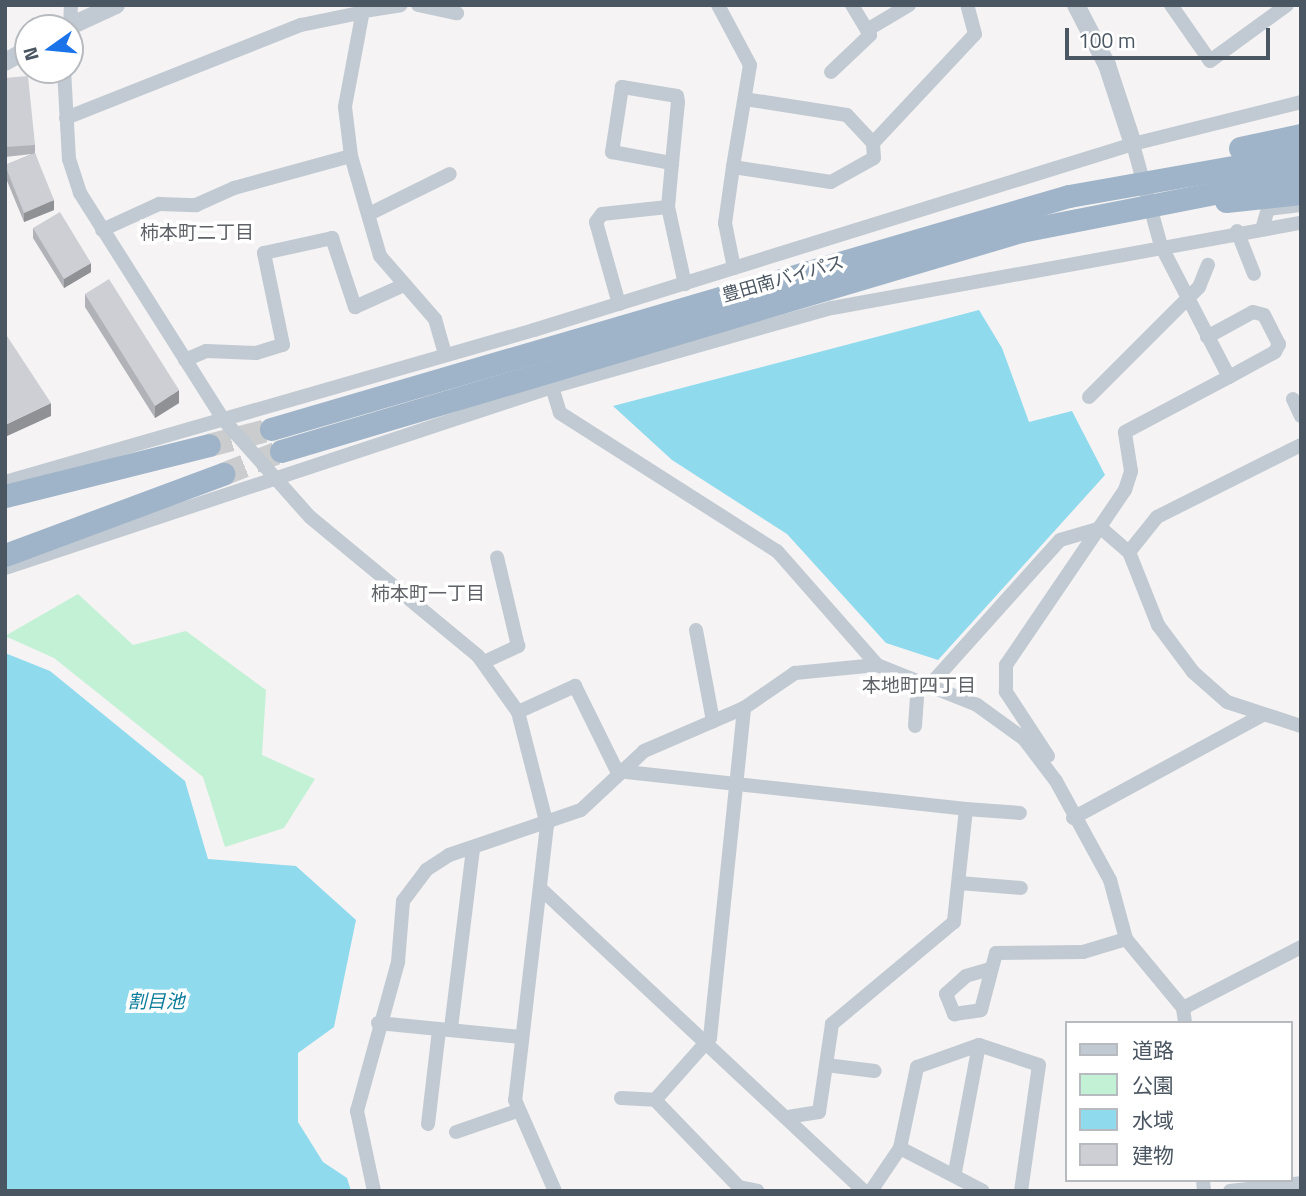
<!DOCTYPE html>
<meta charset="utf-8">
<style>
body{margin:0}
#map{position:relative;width:1306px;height:1196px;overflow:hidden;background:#f5f3f3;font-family:"Titillium Web","Noto Sans JP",sans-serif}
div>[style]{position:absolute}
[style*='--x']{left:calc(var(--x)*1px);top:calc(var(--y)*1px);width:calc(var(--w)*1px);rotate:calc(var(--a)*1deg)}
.green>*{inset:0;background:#c3f1d5}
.water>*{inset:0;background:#90daee}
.trunk-tunnel>*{height:23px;margin-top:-11.5px;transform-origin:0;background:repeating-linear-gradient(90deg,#caccce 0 23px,transparent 0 34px)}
.minor>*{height:14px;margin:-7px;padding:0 7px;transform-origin:7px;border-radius:7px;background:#c1cad2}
.tertiary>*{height:18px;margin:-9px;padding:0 9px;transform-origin:9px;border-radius:9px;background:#c1cad2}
.trunk>*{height:23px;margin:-11.5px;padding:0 11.5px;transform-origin:11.5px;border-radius:11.5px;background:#9fb4c9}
.wall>*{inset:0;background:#b0b2b7}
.shaded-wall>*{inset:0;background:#909195}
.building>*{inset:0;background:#cdcfd5}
span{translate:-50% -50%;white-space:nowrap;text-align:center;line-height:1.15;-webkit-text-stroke:7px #fff;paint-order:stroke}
.street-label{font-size:18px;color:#4a5661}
.neighbourhood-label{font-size:19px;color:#5f6368}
.water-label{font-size:19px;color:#0c7c9b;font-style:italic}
.frame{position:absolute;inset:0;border:7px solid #4a5661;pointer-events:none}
.legend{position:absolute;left:1065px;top:1021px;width:228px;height:161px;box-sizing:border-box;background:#fff;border:2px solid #b7bbc0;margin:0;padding:9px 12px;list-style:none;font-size:21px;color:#4a5661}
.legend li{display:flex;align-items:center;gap:14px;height:35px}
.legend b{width:35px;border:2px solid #b7bbc0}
.north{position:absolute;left:14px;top:14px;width:70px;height:70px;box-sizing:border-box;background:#fff;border:2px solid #b7bbc0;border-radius:50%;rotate:255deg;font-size:19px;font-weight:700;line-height:28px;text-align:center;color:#4a5661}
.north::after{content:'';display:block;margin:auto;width:24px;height:32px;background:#1a73e8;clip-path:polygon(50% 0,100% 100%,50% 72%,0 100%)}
.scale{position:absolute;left:1065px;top:28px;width:205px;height:32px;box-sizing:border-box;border:4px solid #4a5661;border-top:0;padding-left:9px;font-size:21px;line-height:24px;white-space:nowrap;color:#4a5661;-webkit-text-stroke:5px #fff;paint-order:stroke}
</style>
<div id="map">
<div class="green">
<i style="clip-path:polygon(78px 594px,133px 645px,186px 631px,266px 690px,262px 755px,315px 779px,284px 828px,225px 847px,203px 777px,54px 658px,5px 636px)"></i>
</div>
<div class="water">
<i style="clip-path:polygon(979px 310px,1002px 348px,1029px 422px,1072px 411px,1105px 475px,938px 660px,886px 643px,787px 534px,672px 460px,613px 406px)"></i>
<i style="clip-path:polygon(5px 653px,50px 671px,185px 781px,208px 859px,296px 866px,356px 920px,334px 1027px,298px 1053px,298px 1122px,323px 1162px,347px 1178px,351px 1191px,5px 1191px)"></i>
</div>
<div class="trunk-tunnel">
<i style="--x:209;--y:445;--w:64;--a:-14.5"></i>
<i style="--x:223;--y:474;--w:62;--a:-21.6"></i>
</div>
<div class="minor">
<i style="--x:364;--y:5;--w:104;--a:100.6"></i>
<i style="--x:345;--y:107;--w:49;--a:83"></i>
<i style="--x:351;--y:156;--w:104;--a:73.8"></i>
<i style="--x:380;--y:256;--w:84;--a:48.9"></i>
<i style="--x:435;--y:319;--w:37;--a:74"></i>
<i style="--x:418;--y:5;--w:40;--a:12"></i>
<i style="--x:718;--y:5;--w:68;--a:61.9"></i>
<i style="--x:750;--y:65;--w:103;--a:99.5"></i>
<i style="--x:733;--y:167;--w:99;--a:8.7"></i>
<i style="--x:831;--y:182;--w:49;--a:-29.2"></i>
<i style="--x:874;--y:158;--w:15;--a:-94"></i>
<i style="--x:873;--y:143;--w:38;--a:-133"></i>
<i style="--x:847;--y:115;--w:103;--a:-171.1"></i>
<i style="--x:1171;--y:5;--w:68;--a:55.1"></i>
<i style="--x:1210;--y:61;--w:95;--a:-36"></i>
<i style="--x:364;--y:11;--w:37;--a:-9"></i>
<i style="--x:867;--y:30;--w:49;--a:-30.8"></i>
<i style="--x:70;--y:31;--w:26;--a:-88"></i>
<i style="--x:64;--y:70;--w:89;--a:86.8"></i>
<i style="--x:69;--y:159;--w:36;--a:72"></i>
<i style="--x:80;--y:193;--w:266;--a:57.7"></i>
<i style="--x:222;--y:418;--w:132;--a:48.4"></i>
<i style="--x:310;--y:517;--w:218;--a:39.6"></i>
<i style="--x:478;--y:656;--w:69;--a:54.5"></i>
<i style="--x:518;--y:712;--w:117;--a:75.6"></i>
<i style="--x:547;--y:825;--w:277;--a:96.6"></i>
<i style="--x:515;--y:1100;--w:99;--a:66.3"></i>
<i style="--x:831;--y:72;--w:54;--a:-43.5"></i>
<i style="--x:870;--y:35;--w:35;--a:-121"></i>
<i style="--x:66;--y:118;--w:253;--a:-21.6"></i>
<i style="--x:301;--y:25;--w:64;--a:-11.7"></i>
<i style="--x:873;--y:143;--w:149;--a:-46.9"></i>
<i style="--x:975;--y:34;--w:30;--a:-105"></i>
<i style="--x:733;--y:167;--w:57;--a:98.1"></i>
<i style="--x:725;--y:223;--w:46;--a:78.7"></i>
<i style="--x:668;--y:207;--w:44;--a:-84.8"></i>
<i style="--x:672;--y:163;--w:61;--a:-84.4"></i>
<i style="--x:678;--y:102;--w:6;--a:-99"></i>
<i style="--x:677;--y:96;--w:56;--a:-170.7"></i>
<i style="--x:622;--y:87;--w:66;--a:98.7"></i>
<i style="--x:612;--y:152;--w:61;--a:10.4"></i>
<i style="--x:369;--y:214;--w:90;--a:-26.3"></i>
<i style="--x:1263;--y:226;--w:18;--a:-74"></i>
<i style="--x:1268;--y:209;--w:33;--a:-7"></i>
<i style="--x:102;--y:230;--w:63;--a:-24.5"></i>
<i style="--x:159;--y:204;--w:37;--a:2"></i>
<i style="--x:196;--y:205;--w:42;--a:-24.1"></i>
<i style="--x:234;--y:188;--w:121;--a:-15.3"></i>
<i style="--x:1237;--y:231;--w:46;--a:68.4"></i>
<i style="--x:619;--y:304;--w:85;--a:-105.7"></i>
<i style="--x:596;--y:222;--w:10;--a:-53"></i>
<i style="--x:602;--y:214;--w:66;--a:-6.1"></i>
<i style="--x:668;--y:207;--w:79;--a:77.6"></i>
<i style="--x:1207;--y:337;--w:52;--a:-28.5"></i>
<i style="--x:1253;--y:312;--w:11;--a:15"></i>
<i style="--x:1264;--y:315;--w:33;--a:63"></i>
<i style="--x:1279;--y:344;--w:9;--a:117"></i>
<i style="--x:1275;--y:352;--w:52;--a:151.5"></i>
<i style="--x:185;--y:360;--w:23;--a:-23"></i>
<i style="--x:206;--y:351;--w:50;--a:2.3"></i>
<i style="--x:256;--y:353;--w:28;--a:-17"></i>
<i style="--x:283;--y:345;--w:94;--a:-101.7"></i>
<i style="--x:264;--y:253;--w:70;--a:-12.4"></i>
<i style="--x:332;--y:238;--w:73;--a:71.6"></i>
<i style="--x:355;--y:307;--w:54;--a:-24.2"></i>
<i style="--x:552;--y:387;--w:27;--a:73"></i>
<i style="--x:560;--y:413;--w:257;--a:32.5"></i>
<i style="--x:777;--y:551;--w:152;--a:48.7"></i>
<i style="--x:877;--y:665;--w:108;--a:21.8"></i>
<i style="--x:977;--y:705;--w:58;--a:35.9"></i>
<i style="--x:1024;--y:739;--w:53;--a:52.7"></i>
<i style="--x:1056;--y:781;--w:113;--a:61.4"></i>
<i style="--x:1110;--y:880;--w:61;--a:74.8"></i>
<i style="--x:1126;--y:939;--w:89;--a:50.4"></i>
<i style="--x:1183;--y:1008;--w:15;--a:82"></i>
<i style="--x:1089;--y:397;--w:156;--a:-45"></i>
<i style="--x:1199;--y:287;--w:24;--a:-68"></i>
<i style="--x:1293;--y:399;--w:19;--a:65"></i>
<i style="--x:5;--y:482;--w:550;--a:-16.03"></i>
<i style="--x:534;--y:330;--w:627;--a:-17.25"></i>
<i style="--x:1133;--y:144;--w:173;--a:-14"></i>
<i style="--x:1129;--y:552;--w:45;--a:-51.3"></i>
<i style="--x:1157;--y:517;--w:161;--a:-26.6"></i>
<i style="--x:5;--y:568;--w:576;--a:-18.31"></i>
<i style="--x:552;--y:387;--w:291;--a:-15.8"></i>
<i style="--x:832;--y:308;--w:477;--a:-10.3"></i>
<i style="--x:696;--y:630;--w:93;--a:79.4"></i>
<i style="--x:484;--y:662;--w:38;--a:-25"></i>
<i style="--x:518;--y:646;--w:91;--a:-103.3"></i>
<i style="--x:929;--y:686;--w:196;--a:-48.1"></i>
<i style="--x:1060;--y:540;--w:43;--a:-16.3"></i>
<i style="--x:1101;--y:528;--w:37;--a:41"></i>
<i style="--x:1129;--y:552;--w:79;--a:68.3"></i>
<i style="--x:1158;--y:625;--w:59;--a:53.3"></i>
<i style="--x:1193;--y:672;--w:45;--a:41.4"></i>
<i style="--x:1227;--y:702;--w:78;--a:18"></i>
<i style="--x:518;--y:712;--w:63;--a:-24.5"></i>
<i style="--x:575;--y:686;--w:95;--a:63.7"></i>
<i style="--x:617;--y:771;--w:351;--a:6.2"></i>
<i style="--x:966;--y:809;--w:114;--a:96.1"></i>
<i style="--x:954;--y:922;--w:159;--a:140.1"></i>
<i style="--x:832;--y:1024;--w:89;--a:98.4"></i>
<i style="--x:819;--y:1112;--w:31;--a:171"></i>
<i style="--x:915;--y:726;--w:43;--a:-86"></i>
<i style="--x:1048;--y:756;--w:77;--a:-123.3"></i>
<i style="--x:1006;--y:692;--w:27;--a:-90"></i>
<i style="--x:1006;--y:665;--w:212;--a:-55.8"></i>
<i style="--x:1125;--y:490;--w:20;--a:-72"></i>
<i style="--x:1131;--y:471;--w:39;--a:-99"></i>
<i style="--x:1125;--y:432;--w:118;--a:-27.9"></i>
<i style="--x:1229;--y:377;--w:148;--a:-117.4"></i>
<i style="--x:1161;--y:246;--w:106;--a:-105.4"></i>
<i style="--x:966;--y:809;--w:54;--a:4.2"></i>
<i style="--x:1073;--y:818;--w:214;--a:-28.5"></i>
<i style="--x:959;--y:883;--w:62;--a:4.6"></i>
<i style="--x:540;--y:888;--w:444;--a:43.1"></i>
<i style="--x:990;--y:969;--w:25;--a:164"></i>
<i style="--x:966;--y:976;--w:27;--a:138"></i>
<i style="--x:946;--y:994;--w:22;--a:68"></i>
<i style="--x:954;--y:1014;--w:27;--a:-8"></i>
<i style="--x:981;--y:1010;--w:59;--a:-75.3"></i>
<i style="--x:996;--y:953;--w:87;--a:-0.7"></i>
<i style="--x:1083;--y:952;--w:45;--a:-16.8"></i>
<i style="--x:1183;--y:1008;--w:133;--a:-27.3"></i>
<i style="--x:378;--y:1023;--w:144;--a:5.6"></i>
<i style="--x:451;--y:1028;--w:181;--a:-83"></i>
<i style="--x:826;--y:1065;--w:49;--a:7"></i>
<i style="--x:621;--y:1098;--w:34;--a:3"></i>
<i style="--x:655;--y:1100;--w:121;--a:46"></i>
<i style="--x:739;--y:1187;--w:19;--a:12"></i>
<i style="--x:655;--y:1100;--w:83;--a:-48.4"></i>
<i style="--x:710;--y:1038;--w:332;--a:-84.1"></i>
<i style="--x:428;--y:1124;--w:94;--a:-83.3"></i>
<i style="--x:456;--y:1132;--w:65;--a:-19"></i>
<i style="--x:900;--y:1148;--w:93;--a:27.4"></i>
<i style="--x:955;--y:1172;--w:129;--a:-79.3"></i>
<i style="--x:1203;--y:1180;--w:11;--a:85"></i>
<i style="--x:374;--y:1191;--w:82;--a:-102"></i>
<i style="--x:357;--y:1111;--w:155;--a:-74.6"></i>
<i style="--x:398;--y:962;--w:61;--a:-85.3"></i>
<i style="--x:403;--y:901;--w:39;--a:-53"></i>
<i style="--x:426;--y:870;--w:27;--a:-33"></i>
<i style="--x:449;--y:855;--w:139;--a:-18.8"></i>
<i style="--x:581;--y:810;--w:86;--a:-43.1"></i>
<i style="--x:644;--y:751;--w:109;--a:-23.3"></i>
<i style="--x:744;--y:708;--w:62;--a:-34.5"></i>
<i style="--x:795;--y:673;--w:82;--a:-5.6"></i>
<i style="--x:871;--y:1191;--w:52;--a:-56"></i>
<i style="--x:900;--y:1148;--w:83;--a:-78.1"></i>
<i style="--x:917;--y:1067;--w:66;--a:-19.5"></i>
<i style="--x:979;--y:1045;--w:63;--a:18.4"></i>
<i style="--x:1039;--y:1065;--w:127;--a:98.1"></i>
<i style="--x:1230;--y:1191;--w:71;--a:-6.4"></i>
</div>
<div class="tertiary">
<i style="--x:1076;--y:5;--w:68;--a:62.7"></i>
<i style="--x:1107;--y:65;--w:83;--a:71.8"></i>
<i style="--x:66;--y:28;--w:55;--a:-24.7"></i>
<i style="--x:5;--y:62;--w:26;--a:-29"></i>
</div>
<div class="trunk">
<i style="--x:1240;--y:148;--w:62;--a:-12"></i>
<i style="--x:1226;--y:201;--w:75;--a:-6.1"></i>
<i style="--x:271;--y:429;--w:831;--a:-16.28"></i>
<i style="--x:1069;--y:196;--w:236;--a:-10"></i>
<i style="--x:281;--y:451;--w:772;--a:-16.56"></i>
<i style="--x:1021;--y:231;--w:285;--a:-11.1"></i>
<i style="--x:5;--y:496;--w:210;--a:-14"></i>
<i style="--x:5;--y:555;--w:233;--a:-20.4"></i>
</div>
<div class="wall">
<i style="clip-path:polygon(5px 78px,35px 145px,35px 153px,54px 210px,24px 222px,5px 176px,5px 165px,32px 154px,5px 157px)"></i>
<i style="clip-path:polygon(33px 228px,91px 272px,64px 288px,33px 238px)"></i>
<i style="clip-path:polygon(85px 294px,179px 403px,155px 418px,85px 307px)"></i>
</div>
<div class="shaded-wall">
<i style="clip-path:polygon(54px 200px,54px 210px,24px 222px,24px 213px)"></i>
<i style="clip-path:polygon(91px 263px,91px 272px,64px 288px,64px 279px)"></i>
<i style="clip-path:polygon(179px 390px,179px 403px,155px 418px,155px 406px)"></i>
<i style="clip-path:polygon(51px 403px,51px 416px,5px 437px,5px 425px)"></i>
</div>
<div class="building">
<i style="clip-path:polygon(28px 76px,35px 145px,5px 147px,5px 78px)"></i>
<i style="clip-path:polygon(35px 153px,54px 200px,24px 213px,5px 165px)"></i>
<i style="clip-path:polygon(60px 212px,91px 263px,64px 279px,33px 228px)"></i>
<i style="clip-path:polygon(109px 279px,179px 390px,155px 406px,85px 294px)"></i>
<i style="clip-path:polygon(5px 333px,51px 403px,5px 425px)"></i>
</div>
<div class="street-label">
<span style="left:783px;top:279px;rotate:-16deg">豊田南バイパス</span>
</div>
<div class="neighbourhood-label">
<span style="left:197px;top:232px">柿本町二丁目</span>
<span style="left:428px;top:593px">柿本町一丁目</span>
<span style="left:919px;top:685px">本地町四丁目</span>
</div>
<div class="water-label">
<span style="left:156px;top:1001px">割目池</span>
</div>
<div class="frame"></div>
<ul class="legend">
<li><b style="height:9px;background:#c1cad2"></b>道路</li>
<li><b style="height:19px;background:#c3f1d5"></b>公園</li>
<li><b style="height:19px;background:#90daee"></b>水域</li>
<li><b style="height:19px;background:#cdcfd5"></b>建物</li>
</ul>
<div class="north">N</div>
<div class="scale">100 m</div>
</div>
